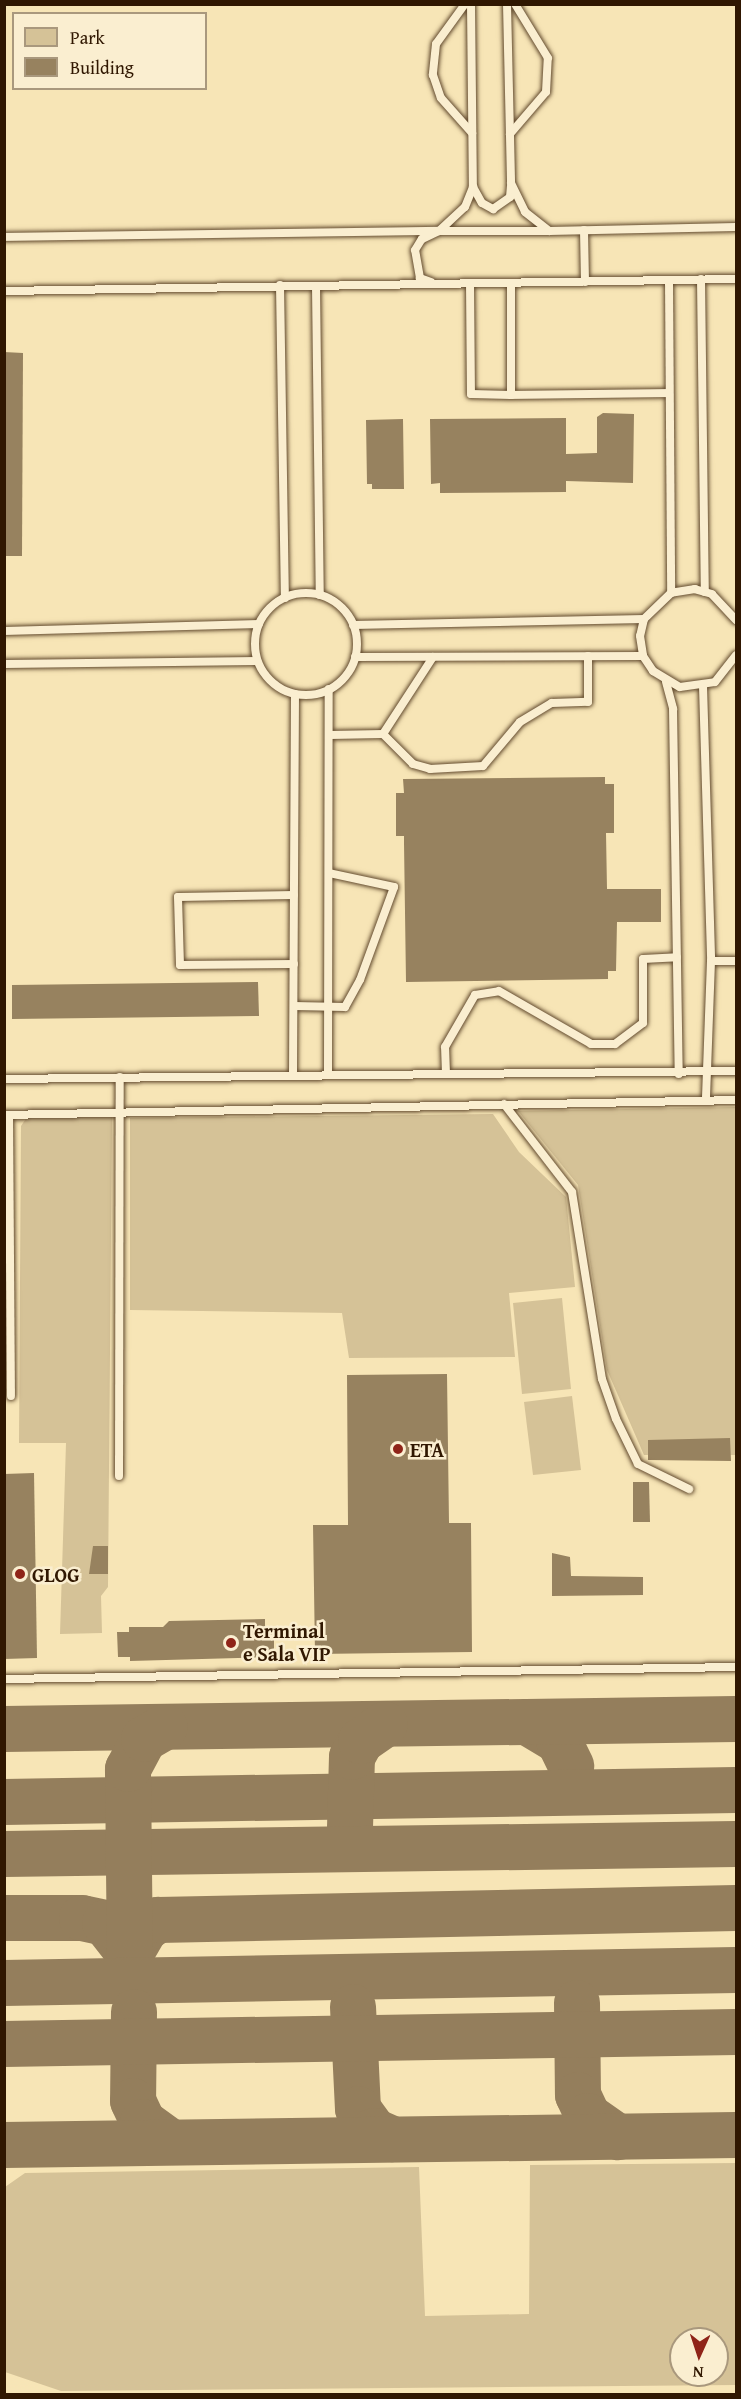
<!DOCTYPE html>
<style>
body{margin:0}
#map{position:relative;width:741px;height:2399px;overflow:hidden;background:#f7e5b6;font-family:"Gentium Book Plus",serif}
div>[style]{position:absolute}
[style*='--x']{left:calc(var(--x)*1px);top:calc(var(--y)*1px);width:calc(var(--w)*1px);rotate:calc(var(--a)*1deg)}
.green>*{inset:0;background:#d5c297}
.taxiway>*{height:46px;margin:-23px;padding:0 23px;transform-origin:23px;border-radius:23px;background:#947e5c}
.building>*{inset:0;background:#97825f}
.roads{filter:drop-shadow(0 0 2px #624a2e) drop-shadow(0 0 2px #624a2e)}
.service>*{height:8px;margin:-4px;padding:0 4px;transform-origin:4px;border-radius:4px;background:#faeed0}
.service>.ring{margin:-4px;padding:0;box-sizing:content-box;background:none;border:8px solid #faeed0;border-radius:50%}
.dots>*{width:16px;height:16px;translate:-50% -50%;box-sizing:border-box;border:3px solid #faeed0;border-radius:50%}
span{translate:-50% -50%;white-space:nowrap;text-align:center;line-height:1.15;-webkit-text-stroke:5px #faeed0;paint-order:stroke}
.poi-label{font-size:20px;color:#301701;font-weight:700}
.left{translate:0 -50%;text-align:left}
.frame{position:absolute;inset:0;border:6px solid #301701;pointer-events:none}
.legend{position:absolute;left:12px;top:12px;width:195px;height:78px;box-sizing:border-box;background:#faeed0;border:2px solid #a9987d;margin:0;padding:8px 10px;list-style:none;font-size:18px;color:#301701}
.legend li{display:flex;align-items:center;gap:12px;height:30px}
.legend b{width:30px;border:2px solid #a9987d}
.north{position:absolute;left:669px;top:2327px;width:60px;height:60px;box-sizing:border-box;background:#faeed0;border:2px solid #a9987d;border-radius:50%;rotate:183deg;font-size:16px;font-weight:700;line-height:24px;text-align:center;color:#301701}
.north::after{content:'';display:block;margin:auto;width:21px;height:27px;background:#8f2418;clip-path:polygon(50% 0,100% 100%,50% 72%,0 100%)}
</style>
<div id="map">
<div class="green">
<i style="clip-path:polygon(736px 1107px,736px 1455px,644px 1455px,607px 1370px,578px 1185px,518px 1111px)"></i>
<i style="clip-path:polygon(493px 1114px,519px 1152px,566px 1197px,575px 1287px,509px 1293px,515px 1357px,349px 1358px,342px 1313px,130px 1310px,130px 1118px)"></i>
<i style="clip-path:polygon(36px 1115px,112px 1117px,108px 1587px,101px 1596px,102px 1633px,60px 1634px,66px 1443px,19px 1443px,21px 1126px,27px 1117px)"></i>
<i style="clip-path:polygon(562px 1298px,571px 1389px,522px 1394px,513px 1303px)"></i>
<i style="clip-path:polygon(572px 1396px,581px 1470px,533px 1475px,524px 1402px)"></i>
<i style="clip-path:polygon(evenodd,736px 2163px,736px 2385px,61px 2391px,5px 2372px,5px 2187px,25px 2173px,419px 2167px,425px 2316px,529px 2314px,530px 2165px,736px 2163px,681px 2339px,717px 2339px,717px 2375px,681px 2375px,681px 2339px)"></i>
</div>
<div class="taxiway">
<i style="--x:527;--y:1722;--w:37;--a:31"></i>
<i style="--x:559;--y:1741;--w:28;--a:64"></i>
<i style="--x:4;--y:1729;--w:732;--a:-0.78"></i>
<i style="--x:4;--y:1802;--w:732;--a:-0.94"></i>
<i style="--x:350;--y:1828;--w:71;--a:-88.4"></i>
<i style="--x:352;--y:1757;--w:18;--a:-61"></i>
<i style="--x:361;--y:1741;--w:29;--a:-35"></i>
<i style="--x:4;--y:1854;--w:732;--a:-0.78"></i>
<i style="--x:4;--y:1918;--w:78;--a:0"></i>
<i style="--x:82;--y:1918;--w:24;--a:12"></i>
<i style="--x:105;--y:1923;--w:41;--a:52"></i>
<i style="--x:130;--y:1955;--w:30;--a:-60"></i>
<i style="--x:145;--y:1929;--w:16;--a:-35"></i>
<i style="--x:158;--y:1920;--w:578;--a:-1.19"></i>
<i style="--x:130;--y:1964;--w:195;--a:-90.6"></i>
<i style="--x:128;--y:1769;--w:34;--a:-62"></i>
<i style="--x:144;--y:1739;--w:24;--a:-30"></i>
<i style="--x:4;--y:1983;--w:732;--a:-1.02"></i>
<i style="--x:577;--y:2003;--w:92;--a:89.4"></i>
<i style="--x:578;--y:2095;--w:23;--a:65"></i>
<i style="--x:588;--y:2116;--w:37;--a:35"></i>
<i style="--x:353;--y:2007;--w:102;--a:87.2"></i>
<i style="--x:358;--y:2109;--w:27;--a:54"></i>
<i style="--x:374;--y:2131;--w:20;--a:24"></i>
<i style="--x:134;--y:2012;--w:89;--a:90.6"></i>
<i style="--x:133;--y:2101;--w:23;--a:65"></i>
<i style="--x:143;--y:2122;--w:32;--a:36"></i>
<i style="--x:4;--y:2044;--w:732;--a:-0.94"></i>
<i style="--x:4;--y:2145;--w:732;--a:-0.78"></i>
</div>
<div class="building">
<i style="clip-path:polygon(4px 352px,23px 353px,22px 556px,4px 556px)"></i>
<i style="clip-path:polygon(603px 413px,634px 414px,633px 483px,566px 481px,566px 492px,440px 493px,440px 483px,431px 484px,430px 419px,566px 418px,566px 454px,597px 453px,597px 417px)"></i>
<i style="clip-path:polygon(403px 419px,404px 489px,372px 489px,372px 484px,367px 484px,366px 420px)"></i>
<i style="clip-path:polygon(605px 777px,605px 784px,614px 784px,614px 833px,606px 833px,607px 889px,661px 889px,661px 922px,617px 922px,616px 971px,608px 971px,608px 979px,406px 982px,404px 843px,404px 836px,396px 836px,396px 793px,404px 793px,403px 779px)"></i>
<i style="clip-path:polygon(258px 982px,259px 1016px,12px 1019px,12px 985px)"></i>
<i style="clip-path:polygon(447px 1374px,449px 1523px,471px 1523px,472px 1652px,315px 1654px,313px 1525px,348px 1525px,347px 1375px)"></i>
<i style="clip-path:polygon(730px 1438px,731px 1461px,648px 1460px,648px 1440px)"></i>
<i style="clip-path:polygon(34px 1473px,37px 1658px,4px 1659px,4px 1474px)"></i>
<i style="clip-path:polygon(633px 1482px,649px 1482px,650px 1522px,633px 1522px)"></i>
<i style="clip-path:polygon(93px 1546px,108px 1546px,108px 1574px,89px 1574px)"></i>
<i style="clip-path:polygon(552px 1553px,570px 1557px,571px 1576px,643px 1577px,643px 1595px,552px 1596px)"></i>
<i style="clip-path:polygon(265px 1619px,265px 1627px,274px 1627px,274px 1657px,130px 1661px,130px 1657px,118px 1657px,117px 1632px,129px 1632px,129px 1627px,163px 1627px,169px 1621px)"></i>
</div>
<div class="roads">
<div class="service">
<i style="--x:465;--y:4;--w:49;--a:125.9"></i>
<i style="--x:436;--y:44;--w:31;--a:96"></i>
<i style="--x:433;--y:75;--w:24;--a:71"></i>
<i style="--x:441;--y:98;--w:47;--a:48.5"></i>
<i style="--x:471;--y:4;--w:183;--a:89.4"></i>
<i style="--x:473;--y:187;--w:18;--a:61"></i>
<i style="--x:482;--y:203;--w:13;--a:29"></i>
<i style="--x:493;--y:209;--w:21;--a:-35"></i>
<i style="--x:510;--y:197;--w:11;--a:-85"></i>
<i style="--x:507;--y:4;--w:179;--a:88.7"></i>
<i style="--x:511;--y:183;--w:32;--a:64"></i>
<i style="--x:525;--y:212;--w:31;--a:38"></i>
<i style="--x:549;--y:231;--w:187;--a:-1.2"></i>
<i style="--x:510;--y:134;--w:55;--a:-49.4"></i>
<i style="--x:546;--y:92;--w:34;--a:-87"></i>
<i style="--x:548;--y:58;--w:63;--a:-121.4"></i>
<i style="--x:584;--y:230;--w:52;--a:88.9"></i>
<i style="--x:4;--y:237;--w:435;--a:-0.8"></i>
<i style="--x:439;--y:231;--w:35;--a:-43"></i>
<i style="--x:465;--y:207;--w:22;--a:-68"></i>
<i style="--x:701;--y:279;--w:313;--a:89.3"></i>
<i style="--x:669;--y:281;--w:312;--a:89.6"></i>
<i style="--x:431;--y:282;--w:12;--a:-160"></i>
<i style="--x:420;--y:278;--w:28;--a:-100"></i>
<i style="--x:415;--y:250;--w:13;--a:-58"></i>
<i style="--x:422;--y:239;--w:19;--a:-25"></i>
<i style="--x:439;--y:231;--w:110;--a:0"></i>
<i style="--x:470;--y:283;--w:111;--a:89.5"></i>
<i style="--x:471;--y:394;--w:40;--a:1.4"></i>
<i style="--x:511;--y:395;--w:112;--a:-90"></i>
<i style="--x:280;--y:285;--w:313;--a:89.1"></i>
<i style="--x:316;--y:286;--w:309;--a:89.3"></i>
<i style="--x:4;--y:291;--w:732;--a:-0.94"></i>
<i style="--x:511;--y:395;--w:157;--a:-0.7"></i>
<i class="ring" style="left:255px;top:593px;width:94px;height:94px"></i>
<i style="--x:736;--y:620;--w:35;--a:-133"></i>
<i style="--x:712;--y:594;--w:18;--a:-164"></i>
<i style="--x:695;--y:589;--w:24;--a:171"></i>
<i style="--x:671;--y:593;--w:37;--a:136"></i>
<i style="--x:644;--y:619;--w:17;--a:103"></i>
<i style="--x:640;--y:636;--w:20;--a:81"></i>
<i style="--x:643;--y:656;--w:18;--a:56"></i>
<i style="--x:653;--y:671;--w:31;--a:31"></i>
<i style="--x:680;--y:687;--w:35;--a:-8"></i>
<i style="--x:715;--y:682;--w:34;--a:-52"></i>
<i style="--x:353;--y:625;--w:291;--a:-1.2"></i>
<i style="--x:4;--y:631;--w:255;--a:-1.6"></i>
<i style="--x:355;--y:657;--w:288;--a:-0.2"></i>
<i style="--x:4;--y:664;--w:253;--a:-0.7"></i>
<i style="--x:666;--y:682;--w:28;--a:75"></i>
<i style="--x:673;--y:709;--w:365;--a:89.1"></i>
<i style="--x:703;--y:686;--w:275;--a:88.3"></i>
<i style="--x:711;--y:961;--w:139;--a:92.1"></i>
<i style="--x:383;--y:734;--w:92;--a:-57"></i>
<i style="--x:330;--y:735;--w:53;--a:-1.1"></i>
<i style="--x:383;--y:734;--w:42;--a:45"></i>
<i style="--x:413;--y:764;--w:18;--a:16"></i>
<i style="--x:430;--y:769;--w:53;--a:-3.2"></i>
<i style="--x:483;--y:766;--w:57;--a:-49.9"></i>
<i style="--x:520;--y:722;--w:37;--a:-31"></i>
<i style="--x:552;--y:703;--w:36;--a:-2"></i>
<i style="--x:588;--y:702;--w:46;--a:-90"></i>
<i style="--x:711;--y:961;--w:25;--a:0"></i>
<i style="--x:294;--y:964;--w:114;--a:179.5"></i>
<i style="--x:180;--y:965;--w:68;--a:-91.7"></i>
<i style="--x:178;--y:897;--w:116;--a:-1"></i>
<i style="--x:294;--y:1006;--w:51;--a:1.1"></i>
<i style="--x:345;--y:1007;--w:31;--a:-61"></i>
<i style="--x:360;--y:980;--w:99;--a:-69.9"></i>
<i style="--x:394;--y:887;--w:66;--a:-167.8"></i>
<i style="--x:328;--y:1074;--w:385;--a:-89.9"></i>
<i style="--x:446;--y:1074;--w:27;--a:-92"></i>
<i style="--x:445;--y:1047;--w:60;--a:-60"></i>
<i style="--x:475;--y:995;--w:24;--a:-9"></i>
<i style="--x:499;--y:991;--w:106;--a:29.9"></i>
<i style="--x:591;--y:1044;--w:24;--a:0"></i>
<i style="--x:615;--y:1044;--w:35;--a:-37"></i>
<i style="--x:643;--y:1023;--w:64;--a:-90"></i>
<i style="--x:643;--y:959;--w:34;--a:-3"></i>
<i style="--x:293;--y:1075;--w:381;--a:-89.7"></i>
<i style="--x:4;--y:1079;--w:732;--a:-0.63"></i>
<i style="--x:504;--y:1104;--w:111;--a:52.3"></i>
<i style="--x:572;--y:1192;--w:189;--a:80.9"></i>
<i style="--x:602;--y:1379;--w:42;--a:70.7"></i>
<i style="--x:616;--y:1419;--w:50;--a:63.9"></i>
<i style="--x:638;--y:1464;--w:57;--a:26.1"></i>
<i style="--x:4;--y:1115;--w:732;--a:-1.17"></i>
<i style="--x:9;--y:1115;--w:281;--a:89.6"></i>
<i style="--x:119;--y:1476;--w:399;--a:-89.9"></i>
<i style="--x:4;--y:1679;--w:732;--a:-0.94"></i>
</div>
</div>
<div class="dots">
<i style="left:398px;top:1449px;background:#8f2418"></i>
<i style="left:20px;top:1574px;background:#8f2418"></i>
<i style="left:231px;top:1643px;background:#8f2418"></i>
</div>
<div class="poi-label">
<span class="left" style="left:410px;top:1449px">ETA</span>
<span class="left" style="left:32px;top:1574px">GLOG</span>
<span class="left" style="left:243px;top:1642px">Terminal<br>e Sala VIP</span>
</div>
<div class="frame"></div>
<ul class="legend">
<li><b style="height:16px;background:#d5c297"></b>Park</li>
<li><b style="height:16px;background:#97825f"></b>Building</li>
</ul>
<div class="north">N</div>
</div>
